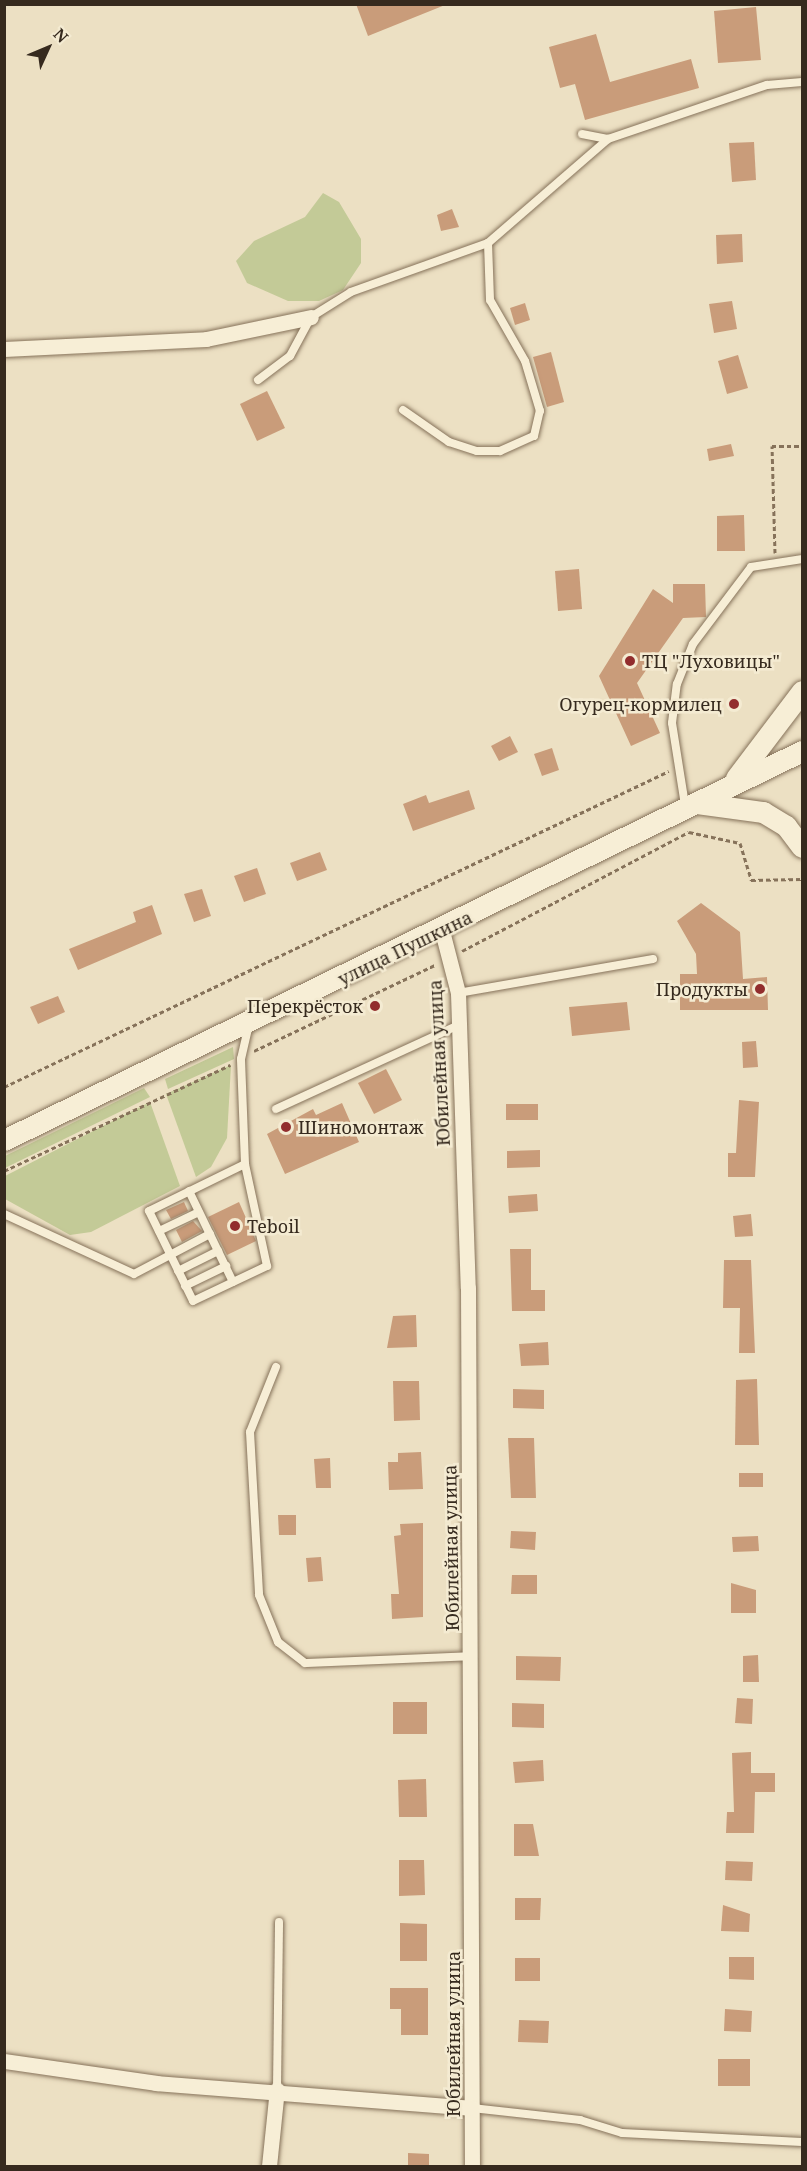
<!DOCTYPE html>
<meta charset="utf-8">
<style>
body{margin:0}
#map{position:relative;width:807px;height:2171px;overflow:hidden;background:#ece0c3;font-family:"Noto Serif",serif}
div>[style]{position:absolute}
[style*='--x']{left:calc(var(--x)*1px);top:calc(var(--y)*1px);width:calc(var(--w)*1px);rotate:calc(var(--a)*1deg)}
.green>*{inset:0;background:#c3ca97}
.building>*{inset:0;background:#c99c7a}
.path>*{height:3px;margin-top:-1.5px;transform-origin:0;background:repeating-linear-gradient(90deg,#86725a 0 4.5px,transparent 0 7.5px)}
.roads{filter:drop-shadow(0 0 2px #86725a) drop-shadow(0 0 2px #86725a)}
.service>*{height:8px;margin:-4px;padding:0 4px;transform-origin:4px;border-radius:4px;background:#f7eed6}
.minor>*{height:15px;margin:-7.5px;padding:0 7.5px;transform-origin:7.5px;border-radius:7.5px;background:#f7eed6}
.secondary>*{height:21px;margin:-10.5px;padding:0 10.5px;transform-origin:10.5px;border-radius:10.5px;background:#f7eed6}
.dots>*{width:16px;height:16px;translate:-50% -50%;box-sizing:border-box;border:3px solid #f4ebd2;border-radius:50%}
span{translate:-50% -50%;white-space:nowrap;text-align:center;line-height:1.15;-webkit-text-stroke:5px #f4ebd2;paint-order:stroke}
.poi-label{font-size:18px;color:#362a1e}
.left{translate:0 -50%;text-align:left}
.right{translate:-100% -50%;text-align:right}
.street-label{font-size:18px;color:#362a1e}
.frame{position:absolute;inset:0;border:6px solid #362a1e;pointer-events:none}
.north{position:absolute;left:18px;top:18px;width:60px;height:60px;-webkit-text-stroke:4px #f4ebd2;paint-order:stroke;rotate:46deg;font-size:16px;font-weight:700;line-height:24px;text-align:center;color:#362a1e}
.north::after{content:'';display:block;margin:auto;width:21px;height:27px;background:#362a1e;clip-path:polygon(50% 0,100% 100%,50% 72%,0 100%)}
</style>
<div id="map">
<div class="green">
<i style="clip-path:polygon(323px 193px,339px 202px,361px 239px,361px 263px,343px 290px,319px 301px,288px 301px,247px 283px,236px 261px,254px 241px,305px 217px)"></i>
<i style="clip-path:polygon(233px 1047px,234px 1059px,168px 1089px,165px 1079px)"></i>
<i style="clip-path:polygon(231px 1065px,227px 1138px,211px 1167px,196px 1177px,166px 1094px)"></i>
<i style="clip-path:polygon(144px 1088px,150px 1097px,5px 1168px,5px 1156px)"></i>
<i style="clip-path:polygon(150px 1102px,180px 1186px,91px 1232px,70px 1235px,5px 1199px,5px 1176px)"></i>
</div>
<div class="building">
<i style="clip-path:polygon(356px 4px,445px 4px,445px 5px,368px 36px)"></i>
<i style="clip-path:polygon(756px 7px,761px 60px,718px 63px,714px 11px)"></i>
<i style="clip-path:polygon(596px 34px,610px 82px,691px 59px,699px 88px,585px 120px,575px 84px,560px 88px,549px 47px)"></i>
<i style="clip-path:polygon(754px 142px,756px 180px,732px 182px,729px 143px)"></i>
<i style="clip-path:polygon(452px 209px,459px 227px,441px 231px,437px 215px)"></i>
<i style="clip-path:polygon(742px 234px,743px 262px,717px 264px,716px 235px)"></i>
<i style="clip-path:polygon(732px 301px,737px 329px,714px 333px,709px 304px)"></i>
<i style="clip-path:polygon(525px 303px,530px 320px,515px 325px,510px 308px)"></i>
<i style="clip-path:polygon(551px 352px,564px 402px,547px 407px,533px 357px)"></i>
<i style="clip-path:polygon(738px 355px,748px 388px,727px 394px,718px 361px)"></i>
<i style="clip-path:polygon(267px 391px,285px 428px,257px 441px,240px 404px)"></i>
<i style="clip-path:polygon(731px 444px,734px 456px,709px 461px,707px 449px)"></i>
<i style="clip-path:polygon(744px 515px,745px 551px,717px 551px,717px 516px)"></i>
<i style="clip-path:polygon(579px 569px,582px 609px,558px 611px,555px 571px)"></i>
<i style="clip-path:polygon(673px 584px,705px 584px,706px 617px,683px 618px,637px 683px,660px 733px,631px 746px,599px 676px,653px 589px,673px 603px)"></i>
<i style="clip-path:polygon(510px 736px,518px 752px,499px 761px,491px 746px)"></i>
<i style="clip-path:polygon(552px 748px,559px 770px,542px 776px,534px 754px)"></i>
<i style="clip-path:polygon(469px 790px,475px 809px,413px 831px,403px 804px,426px 795px,429px 803px)"></i>
<i style="clip-path:polygon(320px 852px,327px 870px,297px 881px,290px 863px)"></i>
<i style="clip-path:polygon(257px 868px,266px 894px,244px 902px,234px 876px)"></i>
<i style="clip-path:polygon(202px 889px,211px 916px,194px 922px,184px 894px)"></i>
<i style="clip-path:polygon(701px 903px,740px 932px,743px 979px,767px 977px,768px 1010px,680px 1010px,680px 974px,697px 974px,696px 954px,677px 921px)"></i>
<i style="clip-path:polygon(152px 905px,162px 934px,78px 970px,69px 949px,136px 922px,133px 912px)"></i>
<i style="clip-path:polygon(58px 996px,65px 1012px,38px 1024px,30px 1007px)"></i>
<i style="clip-path:polygon(627px 1002px,630px 1030px,572px 1036px,569px 1007px)"></i>
<i style="clip-path:polygon(756px 1041px,758px 1067px,743px 1068px,742px 1042px)"></i>
<i style="clip-path:polygon(386px 1069px,402px 1100px,374px 1114px,358px 1083px)"></i>
<i style="clip-path:polygon(739px 1100px,759px 1102px,755px 1177px,728px 1177px,728px 1153px,736px 1153px)"></i>
<i style="clip-path:polygon(342px 1103px,359px 1142px,285px 1174px,267px 1134px,313px 1109px,316px 1115px)"></i>
<i style="clip-path:polygon(506px 1104px,538px 1104px,538px 1120px,506px 1120px)"></i>
<i style="clip-path:polygon(540px 1150px,540px 1167px,507px 1168px,507px 1151px)"></i>
<i style="clip-path:polygon(537px 1194px,538px 1211px,509px 1213px,508px 1196px)"></i>
<i style="clip-path:polygon(184px 1202px,188px 1211px,171px 1219px,166px 1210px)"></i>
<i style="clip-path:polygon(239px 1202px,256px 1241px,227px 1255px,208px 1217px)"></i>
<i style="clip-path:polygon(751px 1214px,753px 1236px,735px 1237px,733px 1216px)"></i>
<i style="clip-path:polygon(193px 1221px,202px 1231px,182px 1242px,176px 1230px)"></i>
<i style="clip-path:polygon(510px 1249px,531px 1249px,531px 1290px,545px 1290px,545px 1311px,512px 1311px)"></i>
<i style="clip-path:polygon(724px 1260px,751px 1260px,755px 1353px,739px 1353px,740px 1308px,723px 1308px)"></i>
<i style="clip-path:polygon(416px 1315px,417px 1347px,387px 1348px,393px 1316px)"></i>
<i style="clip-path:polygon(548px 1342px,549px 1365px,521px 1366px,519px 1344px)"></i>
<i style="clip-path:polygon(757px 1379px,759px 1445px,735px 1445px,736px 1380px)"></i>
<i style="clip-path:polygon(393px 1381px,419px 1381px,420px 1420px,394px 1421px)"></i>
<i style="clip-path:polygon(513px 1389px,544px 1390px,544px 1409px,513px 1408px)"></i>
<i style="clip-path:polygon(508px 1438px,534px 1438px,536px 1498px,511px 1498px)"></i>
<i style="clip-path:polygon(421px 1452px,423px 1489px,389px 1490px,388px 1462px,398px 1462px,398px 1453px)"></i>
<i style="clip-path:polygon(330px 1458px,331px 1488px,316px 1488px,314px 1459px)"></i>
<i style="clip-path:polygon(739px 1473px,763px 1473px,763px 1487px,739px 1487px)"></i>
<i style="clip-path:polygon(278px 1515px,296px 1515px,296px 1535px,279px 1535px)"></i>
<i style="clip-path:polygon(423px 1523px,423px 1617px,392px 1619px,391px 1594px,399px 1594px,394px 1536px,401px 1535px,400px 1524px)"></i>
<i style="clip-path:polygon(511px 1531px,536px 1532px,535px 1550px,510px 1548px)"></i>
<i style="clip-path:polygon(758px 1536px,759px 1551px,733px 1552px,732px 1537px)"></i>
<i style="clip-path:polygon(321px 1557px,323px 1581px,308px 1582px,306px 1558px)"></i>
<i style="clip-path:polygon(512px 1575px,537px 1575px,537px 1594px,511px 1594px)"></i>
<i style="clip-path:polygon(731px 1583px,756px 1590px,756px 1613px,731px 1613px)"></i>
<i style="clip-path:polygon(758px 1655px,759px 1682px,743px 1682px,743px 1656px)"></i>
<i style="clip-path:polygon(516px 1656px,561px 1657px,560px 1681px,516px 1680px)"></i>
<i style="clip-path:polygon(737px 1698px,753px 1699px,752px 1724px,735px 1723px)"></i>
<i style="clip-path:polygon(393px 1702px,427px 1702px,427px 1734px,393px 1734px)"></i>
<i style="clip-path:polygon(512px 1703px,544px 1704px,544px 1728px,512px 1727px)"></i>
<i style="clip-path:polygon(751px 1752px,751px 1773px,775px 1773px,775px 1792px,755px 1792px,754px 1833px,726px 1833px,727px 1812px,734px 1812px,732px 1753px)"></i>
<i style="clip-path:polygon(543px 1760px,544px 1781px,515px 1783px,513px 1762px)"></i>
<i style="clip-path:polygon(426px 1779px,427px 1817px,399px 1817px,398px 1780px)"></i>
<i style="clip-path:polygon(514px 1824px,533px 1824px,539px 1856px,514px 1856px)"></i>
<i style="clip-path:polygon(399px 1860px,424px 1860px,425px 1895px,399px 1896px)"></i>
<i style="clip-path:polygon(726px 1861px,753px 1862px,752px 1881px,725px 1880px)"></i>
<i style="clip-path:polygon(515px 1898px,541px 1898px,540px 1920px,515px 1920px)"></i>
<i style="clip-path:polygon(723px 1905px,750px 1914px,749px 1932px,721px 1931px)"></i>
<i style="clip-path:polygon(400px 1923px,427px 1924px,427px 1961px,400px 1961px)"></i>
<i style="clip-path:polygon(729px 1957px,754px 1957px,754px 1980px,729px 1979px)"></i>
<i style="clip-path:polygon(515px 1958px,540px 1958px,540px 1981px,515px 1981px)"></i>
<i style="clip-path:polygon(390px 1988px,428px 1988px,428px 2035px,401px 2035px,401px 2009px,390px 2009px)"></i>
<i style="clip-path:polygon(725px 2009px,752px 2011px,751px 2032px,724px 2031px)"></i>
<i style="clip-path:polygon(519px 2020px,549px 2021px,548px 2043px,518px 2042px)"></i>
<i style="clip-path:polygon(718px 2059px,750px 2059px,750px 2086px,718px 2086px)"></i>
<i style="clip-path:polygon(408px 2153px,429px 2154px,429px 2166px,408px 2166px)"></i>
</div>
<div class="path">
<i style="--x:775;--y:553;--w:107;--a:-91.6"></i>
<i style="--x:772;--y:446;--w:30;--a:0"></i>
<i style="--x:462;--y:951;--w:256;--a:-27.7"></i>
<i style="--x:689;--y:832;--w:52;--a:12.2"></i>
<i style="--x:740;--y:843;--w:39;--a:73"></i>
<i style="--x:751;--y:880;--w:51;--a:-1.1"></i>
<i style="--x:254;--y:1051;--w:200;--a:-25.4"></i>
<i style="--x:4;--y:1087;--w:736;--a:-25.42"></i>
<i style="--x:4;--y:1171;--w:250;--a:-25.1"></i>
</div>
<div class="roads">
<div class="service">
<i style="--x:582;--y:134;--w:26;--a:11"></i>
<i style="--x:258;--y:380;--w:40;--a:-37"></i>
<i style="--x:290;--y:356;--w:44;--a:-61.7"></i>
<i style="--x:311;--y:317;--w:47;--a:-32"></i>
<i style="--x:351;--y:292;--w:145;--a:-19.7"></i>
<i style="--x:403;--y:410;--w:56;--a:34.8"></i>
<i style="--x:449;--y:442;--w:29;--a:18"></i>
<i style="--x:477;--y:451;--w:23;--a:0"></i>
<i style="--x:500;--y:451;--w:37;--a:-24"></i>
<i style="--x:534;--y:436;--w:26;--a:-77"></i>
<i style="--x:540;--y:411;--w:52;--a:-106.7"></i>
<i style="--x:525;--y:361;--w:70;--a:-119.8"></i>
<i style="--x:490;--y:300;--w:57;--a:-92"></i>
<i style="--x:488;--y:243;--w:159;--a:-40.9"></i>
<i style="--x:608;--y:139;--w:168;--a:-18.8"></i>
<i style="--x:767;--y:85;--w:35;--a:-5"></i>
<i style="--x:685;--y:805;--w:83;--a:-99"></i>
<i style="--x:672;--y:723;--w:39;--a:-83"></i>
<i style="--x:677;--y:684;--w:43;--a:-68.2"></i>
<i style="--x:693;--y:644;--w:96;--a:-53"></i>
<i style="--x:751;--y:567;--w:52;--a:-8.9"></i>
<i style="--x:458;--y:993;--w:198;--a:-9.9"></i>
<i style="--x:276;--y:1109;--w:201;--a:-24.7"></i>
<i style="--x:245;--y:1164;--w:107;--a:153.9"></i>
<i style="--x:149;--y:1211;--w:100;--a:63.9"></i>
<i style="--x:193;--y:1301;--w:82;--a:-25.3"></i>
<i style="--x:267;--y:1266;--w:104;--a:-102.2"></i>
<i style="--x:245;--y:1164;--w:105;--a:-92.2"></i>
<i style="--x:241;--y:1059;--w:35;--a:-77"></i>
<i style="--x:189;--y:1191;--w:101;--a:64.2"></i>
<i style="--x:4;--y:1214;--w:143;--a:24.8"></i>
<i style="--x:134;--y:1274;--w:86;--a:-27.8"></i>
<i style="--x:159;--y:1231;--w:44;--a:-25.4"></i>
<i style="--x:178;--y:1271;--w:45;--a:-26.6"></i>
<i style="--x:185;--y:1286;--w:46;--a:-26"></i>
<i style="--x:276;--y:1367;--w:70;--a:111.8"></i>
<i style="--x:250;--y:1432;--w:163;--a:86.8"></i>
<i style="--x:259;--y:1595;--w:51;--a:68"></i>
<i style="--x:278;--y:1642;--w:34;--a:38"></i>
<i style="--x:305;--y:1663;--w:166;--a:-2.4"></i>
<i style="--x:277;--y:2089;--w:167;--a:-89.3"></i>
<i style="--x:472;--y:2108;--w:109;--a:6.3"></i>
<i style="--x:580;--y:2120;--w:44;--a:17.2"></i>
<i style="--x:622;--y:2133;--w:180;--a:2.9"></i>
</div>
<div class="minor">
<i style="--x:4;--y:349;--w:202;--a:-2.8"></i>
<i style="--x:206;--y:339;--w:107;--a:-11.8"></i>
<i style="--x:442;--y:931;--w:64;--a:75.5"></i>
<i style="--x:458;--y:993;--w:295;--a:88.1"></i>
<i style="--x:468;--y:1288;--w:878;--a:89.74"></i>
<i style="--x:4;--y:2061;--w:154;--a:8.2"></i>
<i style="--x:156;--y:2083;--w:317;--a:4.5"></i>
<i style="--x:269;--y:2166;--w:77;--a:-84.1"></i>
</div>
<div class="secondary">
<i style="--x:736;--y:778;--w:109;--a:-52.8"></i>
<i style="--x:697;--y:803;--w:67;--a:7.8"></i>
<i style="--x:763;--y:812;--w:27;--a:31"></i>
<i style="--x:786;--y:826;--w:26;--a:53"></i>
<i style="--x:4;--y:1140;--w:888;--a:-25.99"></i>
</div>
</div>
<div class="dots">
<i style="left:630px;top:661px;background:#922d2d"></i>
<i style="left:734px;top:704px;background:#922d2d"></i>
<i style="left:760px;top:989px;background:#922d2d"></i>
<i style="left:375px;top:1006px;background:#922d2d"></i>
<i style="left:286px;top:1127px;background:#922d2d"></i>
<i style="left:235px;top:1226px;background:#922d2d"></i>
</div>
<div class="poi-label">
<span class="left" style="left:642px;top:661px">ТЦ "Луховицы"</span>
<span class="right" style="left:722px;top:704px">Огурец-кормилец</span>
<span class="right" style="left:748px;top:989px">Продукты</span>
<span class="right" style="left:363px;top:1006px">Перекрёсток</span>
<span class="left" style="left:298px;top:1127px">Шиномонтаж</span>
<span class="left" style="left:247px;top:1226px">Teboil</span>
</div>
<div class="street-label">
<span style="left:405px;top:948px;rotate:-26deg">улица Пушкина</span>
<span style="left:439px;top:1063px;rotate:-93deg">Юбилейная улица</span>
<span style="left:451px;top:1548px;rotate:-91deg">Юбилейная улица</span>
<span style="left:453px;top:2034px;rotate:-90deg">Юбилейная улица</span>
</div>
<div class="frame"></div>
<div class="north">N</div>
</div>
